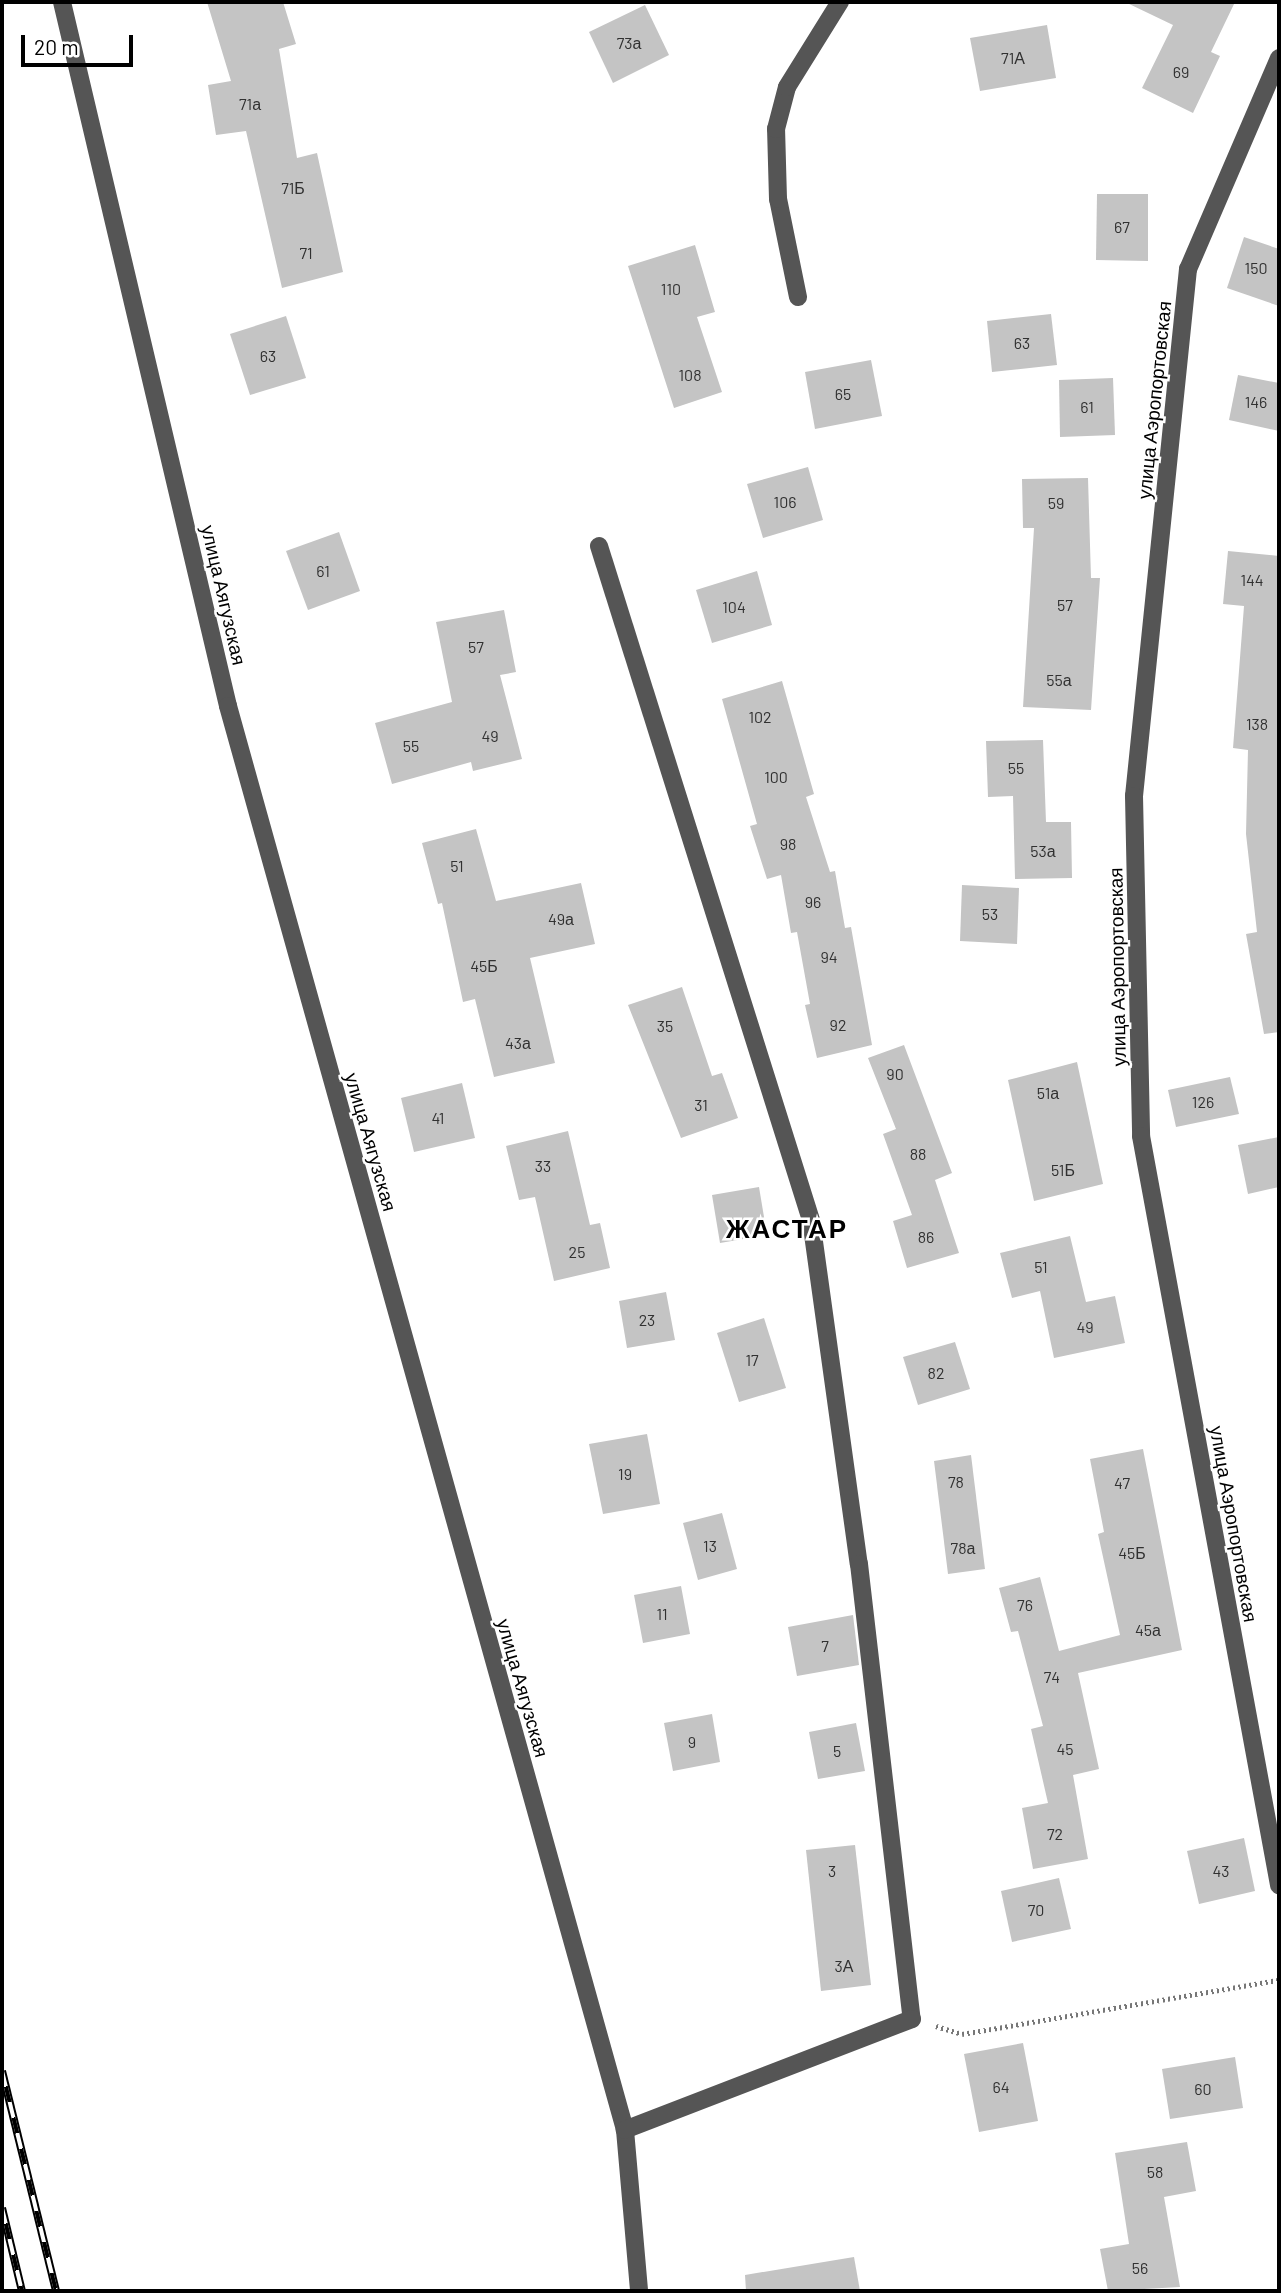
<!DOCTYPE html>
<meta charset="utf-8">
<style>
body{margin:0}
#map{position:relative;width:1281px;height:2293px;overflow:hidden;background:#fff;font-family:Barlow,sans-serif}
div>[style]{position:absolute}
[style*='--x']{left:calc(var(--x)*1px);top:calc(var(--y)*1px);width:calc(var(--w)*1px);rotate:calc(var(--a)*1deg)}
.building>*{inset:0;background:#c4c4c4}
.path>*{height:4.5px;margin-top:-2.25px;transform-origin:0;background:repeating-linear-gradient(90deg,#777 0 2px,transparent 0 5.5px)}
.minor>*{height:18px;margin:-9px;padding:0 9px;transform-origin:9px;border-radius:9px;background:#555}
.rail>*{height:8px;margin-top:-4px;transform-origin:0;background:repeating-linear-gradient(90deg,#fff 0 16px,#000 0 32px);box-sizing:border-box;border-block:2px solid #000}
span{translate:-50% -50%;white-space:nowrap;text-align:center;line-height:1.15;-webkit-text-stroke:5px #fff;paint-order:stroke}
.number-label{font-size:16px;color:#313131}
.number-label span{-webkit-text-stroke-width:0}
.street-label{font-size:19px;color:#000}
.district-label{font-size:26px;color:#000;font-weight:700;letter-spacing:2px}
.frame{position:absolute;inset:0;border:4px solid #000;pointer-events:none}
.scale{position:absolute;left:21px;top:35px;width:112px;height:32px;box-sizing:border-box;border:4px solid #000;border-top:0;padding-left:9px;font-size:21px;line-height:24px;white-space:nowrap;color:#000;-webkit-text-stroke:5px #fff;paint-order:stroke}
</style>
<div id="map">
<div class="building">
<i style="clip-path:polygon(207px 2px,283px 2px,296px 44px,279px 49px,297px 158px,317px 153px,343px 272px,282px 288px,246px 131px,216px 135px,208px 85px,231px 81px)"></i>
<i style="clip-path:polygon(1125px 2px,1235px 2px,1211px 52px,1220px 56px,1193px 113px,1142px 88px,1173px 25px)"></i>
<i style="clip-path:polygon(645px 5px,669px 55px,613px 83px,589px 32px)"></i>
<i style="clip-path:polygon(1047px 25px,1056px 78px,980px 91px,970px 38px)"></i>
<i style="clip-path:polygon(1097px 194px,1148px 194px,1148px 261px,1096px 260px)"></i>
<i style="clip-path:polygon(1244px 237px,1279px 249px,1279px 306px,1227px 288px)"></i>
<i style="clip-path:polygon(695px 245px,715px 312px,697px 317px,722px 392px,674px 408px,628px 266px)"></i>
<i style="clip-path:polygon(1051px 314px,1057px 365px,992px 372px,987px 321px)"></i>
<i style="clip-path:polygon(286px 316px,306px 378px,250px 395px,230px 334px)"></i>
<i style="clip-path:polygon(871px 360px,882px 416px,815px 429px,805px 372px)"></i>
<i style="clip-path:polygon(1238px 375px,1279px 383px,1279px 431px,1229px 420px)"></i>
<i style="clip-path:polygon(1113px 378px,1115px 435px,1060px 437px,1059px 380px)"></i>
<i style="clip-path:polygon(808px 467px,823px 520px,763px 538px,747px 484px)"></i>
<i style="clip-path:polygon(1088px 478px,1091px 578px,1100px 578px,1091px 710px,1023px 707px,1034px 528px,1023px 528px,1022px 479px)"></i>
<i style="clip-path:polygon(339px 532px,360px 591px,308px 610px,286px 551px)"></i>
<i style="clip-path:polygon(1228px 551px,1279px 556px,1279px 1032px,1264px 1034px,1246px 934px,1257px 932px,1246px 834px,1248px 750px,1233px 748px,1244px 606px,1223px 604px)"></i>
<i style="clip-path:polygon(757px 571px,772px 625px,712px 643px,696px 590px)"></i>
<i style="clip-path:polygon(504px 610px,516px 672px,500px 675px,522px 759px,473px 771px,471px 762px,392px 784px,375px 723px,452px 702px,436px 622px)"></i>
<i style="clip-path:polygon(782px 681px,814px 794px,806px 797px,830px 872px,835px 871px,845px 928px,851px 927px,872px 1045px,817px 1058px,805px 1005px,810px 1004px,797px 932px,791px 933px,781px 875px,767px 879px,750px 826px,757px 824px,722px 699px)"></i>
<i style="clip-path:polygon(1043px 740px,1046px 822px,1071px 822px,1072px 878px,1015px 879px,1013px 796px,988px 797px,986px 741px)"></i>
<i style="clip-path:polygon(476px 829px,496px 901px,581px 883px,595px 944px,530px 958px,555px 1063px,494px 1077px,475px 999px,463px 1002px,442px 903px,438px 904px,422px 843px)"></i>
<i style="clip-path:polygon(962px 885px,1019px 888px,1017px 944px,960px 941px)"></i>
<i style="clip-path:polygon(682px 987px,712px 1076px,722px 1073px,738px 1118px,681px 1138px,628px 1005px)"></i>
<i style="clip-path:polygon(904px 1045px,952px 1173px,935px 1180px,959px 1253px,907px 1268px,893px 1221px,912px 1215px,883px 1134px,896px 1129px,868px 1058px)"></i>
<i style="clip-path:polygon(1077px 1062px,1103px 1184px,1034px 1201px,1008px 1080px)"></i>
<i style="clip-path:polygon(1230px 1077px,1239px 1114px,1176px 1127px,1168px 1090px)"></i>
<i style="clip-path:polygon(462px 1083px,475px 1138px,414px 1152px,401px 1098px)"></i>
<i style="clip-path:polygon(568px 1131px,590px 1225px,600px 1223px,610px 1268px,554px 1281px,535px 1197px,519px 1200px,506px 1146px)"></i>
<i style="clip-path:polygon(1279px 1137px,1279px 1187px,1248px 1194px,1238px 1145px)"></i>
<i style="clip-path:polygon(759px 1187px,767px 1235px,720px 1243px,712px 1195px)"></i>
<i style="clip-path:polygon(1070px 1236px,1086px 1302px,1115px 1296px,1125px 1343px,1054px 1358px,1040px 1291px,1012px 1298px,1000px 1253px)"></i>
<i style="clip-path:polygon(666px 1292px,675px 1340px,627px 1348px,619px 1301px)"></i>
<i style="clip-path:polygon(764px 1318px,786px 1388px,739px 1402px,717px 1333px)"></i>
<i style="clip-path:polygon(955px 1342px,970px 1389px,918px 1405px,903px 1357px)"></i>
<i style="clip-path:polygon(647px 1434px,660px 1504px,603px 1514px,589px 1444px)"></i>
<i style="clip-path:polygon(1143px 1449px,1182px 1650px,1078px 1673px,1099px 1769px,1073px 1775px,1088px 1859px,1033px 1869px,1022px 1808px,1048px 1803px,1031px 1729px,1043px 1726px,1018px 1631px,1011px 1632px,999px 1588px,1040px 1577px,1059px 1651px,1120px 1635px,1098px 1534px,1104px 1532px,1090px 1459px)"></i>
<i style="clip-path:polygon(971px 1455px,985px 1569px,948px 1574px,934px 1461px)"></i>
<i style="clip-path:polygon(722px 1513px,737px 1569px,698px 1580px,683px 1523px)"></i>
<i style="clip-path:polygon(681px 1586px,690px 1634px,643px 1643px,634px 1595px)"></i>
<i style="clip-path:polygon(853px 1615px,859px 1665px,797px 1676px,788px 1627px)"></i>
<i style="clip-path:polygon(712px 1714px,720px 1762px,673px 1771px,664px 1723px)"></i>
<i style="clip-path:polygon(856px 1723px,865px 1771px,818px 1779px,809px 1732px)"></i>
<i style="clip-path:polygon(1244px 1838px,1255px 1891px,1199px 1904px,1187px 1851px)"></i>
<i style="clip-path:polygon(855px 1845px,871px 1985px,821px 1991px,806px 1850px)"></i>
<i style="clip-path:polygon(1059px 1878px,1071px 1929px,1012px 1942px,1001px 1891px)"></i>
<i style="clip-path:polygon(1023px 2043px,1038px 2121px,979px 2132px,964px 2054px)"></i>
<i style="clip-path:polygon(1235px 2057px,1243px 2108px,1170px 2119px,1162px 2069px)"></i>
<i style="clip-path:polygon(1187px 2142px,1196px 2191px,1164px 2197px,1180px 2287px,1108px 2291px,1100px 2249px,1129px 2244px,1115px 2153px)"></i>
<i style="clip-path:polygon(854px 2257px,860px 2291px,746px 2291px,745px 2275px)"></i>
</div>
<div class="path">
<i style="--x:936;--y:2026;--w:27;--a:17"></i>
<i style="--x:962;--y:2034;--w:322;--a:-9.7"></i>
</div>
<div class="minor">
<i style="--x:62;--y:2;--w:723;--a:76.73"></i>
<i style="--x:228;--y:706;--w:1478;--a:74.42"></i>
<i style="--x:625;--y:2130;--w:162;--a:85"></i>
<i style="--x:1279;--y:58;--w:230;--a:113.3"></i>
<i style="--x:1188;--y:269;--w:530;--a:95.85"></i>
<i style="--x:1134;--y:796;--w:340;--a:88.8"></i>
<i style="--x:1141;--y:1136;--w:762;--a:79.56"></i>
<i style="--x:798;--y:297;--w:100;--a:-101.5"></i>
<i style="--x:778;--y:199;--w:70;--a:-91.6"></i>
<i style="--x:776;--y:129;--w:43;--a:-75.3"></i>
<i style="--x:787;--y:87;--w:100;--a:-58.1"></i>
<i style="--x:599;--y:546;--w:707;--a:72.54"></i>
<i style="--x:811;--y:1220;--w:347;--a:82.1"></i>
<i style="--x:859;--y:1564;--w:458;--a:83.4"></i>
<i style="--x:912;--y:2019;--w:308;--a:158.9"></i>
</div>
<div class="rail">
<i style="--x:2;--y:2071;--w:227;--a:76.2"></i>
<i style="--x:2;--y:2208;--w:85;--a:76.5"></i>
</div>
<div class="number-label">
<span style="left:629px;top:43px">73а</span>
<span style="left:1013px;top:58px">71А</span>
<span style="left:1181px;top:72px">69</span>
<span style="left:250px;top:104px">71а</span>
<span style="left:293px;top:188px">71Б</span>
<span style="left:1122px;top:227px">67</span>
<span style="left:306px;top:253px">71</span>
<span style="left:1256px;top:268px">150</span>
<span style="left:671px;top:289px">110</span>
<span style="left:1022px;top:343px">63</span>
<span style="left:268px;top:356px">63</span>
<span style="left:690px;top:375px">108</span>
<span style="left:843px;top:394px">65</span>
<span style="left:1256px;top:402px">146</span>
<span style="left:1087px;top:407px">61</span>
<span style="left:785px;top:502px">106</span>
<span style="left:1056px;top:503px">59</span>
<span style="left:323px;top:571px">61</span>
<span style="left:1252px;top:580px">144</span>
<span style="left:1065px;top:605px">57</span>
<span style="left:734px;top:607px">104</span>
<span style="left:476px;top:647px">57</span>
<span style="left:1059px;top:680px">55а</span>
<span style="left:760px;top:717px">102</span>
<span style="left:1257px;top:724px">138</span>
<span style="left:490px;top:736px">49</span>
<span style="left:411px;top:746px">55</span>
<span style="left:1016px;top:768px">55</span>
<span style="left:776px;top:777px">100</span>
<span style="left:788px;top:844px">98</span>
<span style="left:1043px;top:851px">53а</span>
<span style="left:457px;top:866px">51</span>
<span style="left:813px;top:902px">96</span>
<span style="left:990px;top:914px">53</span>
<span style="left:561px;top:919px">49а</span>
<span style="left:829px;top:957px">94</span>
<span style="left:484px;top:966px">45Б</span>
<span style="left:838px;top:1025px">92</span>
<span style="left:665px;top:1026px">35</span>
<span style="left:518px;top:1043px">43а</span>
<span style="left:895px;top:1074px">90</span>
<span style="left:1048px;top:1093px">51а</span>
<span style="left:1203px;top:1102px">126</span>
<span style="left:701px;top:1105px">31</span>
<span style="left:438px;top:1118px">41</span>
<span style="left:918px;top:1154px">88</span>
<span style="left:543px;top:1166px">33</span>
<span style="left:1063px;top:1170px">51Б</span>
<span style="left:926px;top:1237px">86</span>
<span style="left:577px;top:1252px">25</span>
<span style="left:1041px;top:1267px">51</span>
<span style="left:647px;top:1320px">23</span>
<span style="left:1085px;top:1327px">49</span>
<span style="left:752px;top:1360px">17</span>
<span style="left:936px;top:1373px">82</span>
<span style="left:625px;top:1474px">19</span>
<span style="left:956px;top:1482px">78</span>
<span style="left:1122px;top:1483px">47</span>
<span style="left:710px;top:1546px">13</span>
<span style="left:963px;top:1548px">78а</span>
<span style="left:1132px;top:1553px">45Б</span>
<span style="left:1025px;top:1605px">76</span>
<span style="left:662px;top:1614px">11</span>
<span style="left:1148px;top:1630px">45а</span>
<span style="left:825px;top:1646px">7</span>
<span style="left:1052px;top:1677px">74</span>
<span style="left:692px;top:1742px">9</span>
<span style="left:1065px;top:1749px">45</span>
<span style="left:837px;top:1751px">5</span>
<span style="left:1055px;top:1834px">72</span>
<span style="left:832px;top:1871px">3</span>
<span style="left:1221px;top:1871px">43</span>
<span style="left:1036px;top:1910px">70</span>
<span style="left:844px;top:1966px">3А</span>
<span style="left:1001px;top:2087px">64</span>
<span style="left:1203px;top:2089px">60</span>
<span style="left:1155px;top:2172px">58</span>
<span style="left:1140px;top:2268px">56</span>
</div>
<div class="street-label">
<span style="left:1154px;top:400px;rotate:-84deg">улица Аэропортовская</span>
<span style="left:224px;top:595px;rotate:77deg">улица Аягузская</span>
<span style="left:1117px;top:967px;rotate:-91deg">улица Аэропортовская</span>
<span style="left:371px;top:1142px;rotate:74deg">улица Аягузская</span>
<span style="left:1234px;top:1524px;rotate:80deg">улица Аэропортовская</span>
<span style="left:523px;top:1688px;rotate:74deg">улица Аягузская</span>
</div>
<div class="district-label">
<span style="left:787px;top:1228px">ЖАСТАР</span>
</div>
<div class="frame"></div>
<div class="scale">20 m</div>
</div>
